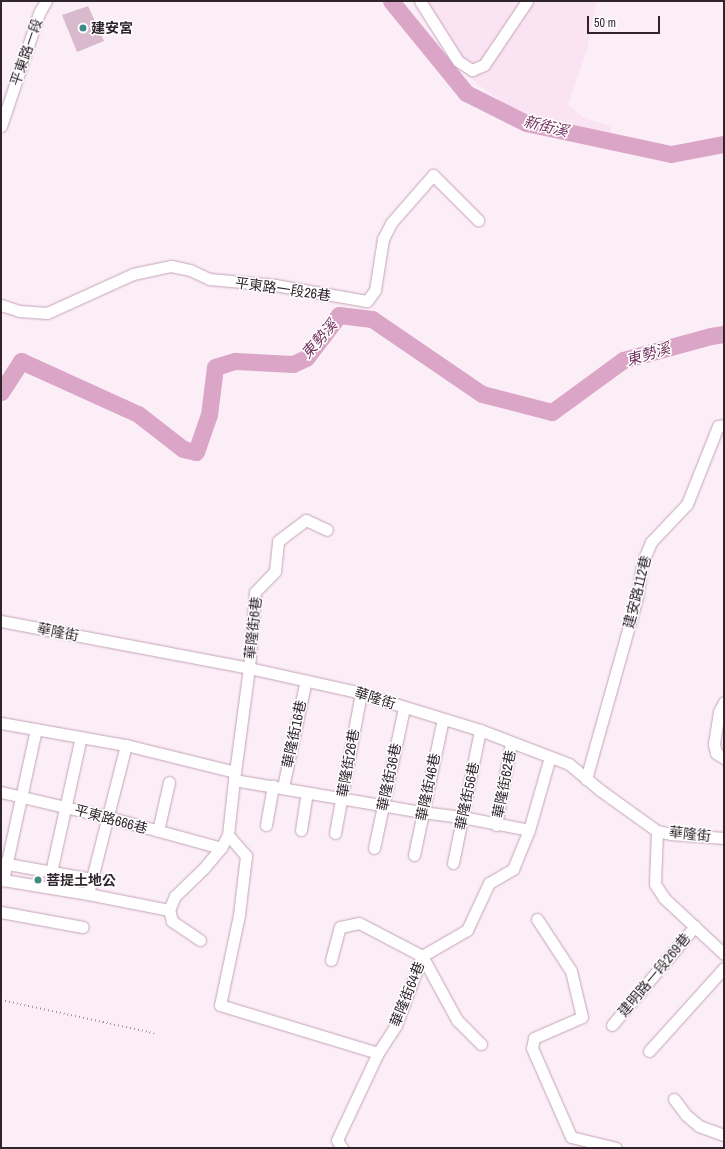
<!DOCTYPE html>
<meta charset="utf-8">
<style>
body{margin:0}
#map{position:relative;width:725px;height:1149px;overflow:hidden;background:#fceef7;font-family:"Archivo Narrow","Noto Sans TC",sans-serif}
div>[style]{position:absolute}
[style*='--x']{left:calc(var(--x)*1px);top:calc(var(--y)*1px);width:calc(var(--w)*1px);rotate:calc(var(--a)*1deg)}
.built>*{inset:0;background:#fae3f2}
.river>*{height:17px;margin:-8.5px;padding:0 8.5px;transform-origin:8.5px;border-radius:8.5px;background:#dba5c8}
.building>*{inset:0;background:#d8b9cd}
.path>*{height:1.5px;margin-top:-0.75px;transform-origin:0;background:repeating-linear-gradient(90deg,#a1949c 0 1px,transparent 0 4px)}
.roads{filter:drop-shadow(0 0 1px #c3a4b8) drop-shadow(0 0 1px #c3a4b8)}
.minor>*{height:11px;margin:-5.5px;padding:0 5.5px;transform-origin:5.5px;border-radius:5.5px;background:#fff}
.dots>*{width:11px;height:11px;translate:-50% -50%;box-sizing:border-box;border:2px solid #fff;border-radius:50%}
span{translate:-50% -50%;white-space:nowrap;text-align:center;line-height:1.15;-webkit-text-stroke:3px #fff;paint-order:stroke}
.poi-label{font-size:14px;color:#31252d;font-weight:700}
.left{translate:0 -50%;text-align:left}
.street-label{font-size:14px;color:#31252d}
.water-label{font-size:15px;color:#723260;font-style:italic}
.frame{position:absolute;inset:0;border:2px solid #31252d;pointer-events:none}
.scale{position:absolute;left:587px;top:16px;width:73px;height:18px;box-sizing:border-box;border:2px solid #31252d;border-top:0;padding-left:5px;font-size:12px;line-height:14px;white-space:nowrap;color:#31252d;-webkit-text-stroke:3px #fff;paint-order:stroke}
</style>
<div id="map">
<div class="built">
<i style="clip-path:polygon(415px 1px,597px 1px,588px 46px,568px 105px,584px 118px,611px 126px,610px 137px,535px 122px,513px 110px,479px 85px,457px 66px)"></i>
</div>
<div class="river">
<i style="--x:391;--y:1;--w:119;--a:50.8"></i>
<i style="--x:466;--y:93;--w:67;--a:26.6"></i>
<i style="--x:526;--y:123;--w:148;--a:12.1"></i>
<i style="--x:671;--y:154;--w:54;--a:-10.7"></i>
<i style="--x:1;--y:392;--w:37;--a:-57"></i>
<i style="--x:21;--y:361;--w:128;--a:24.4"></i>
<i style="--x:138;--y:414;--w:57;--a:37.9"></i>
<i style="--x:183;--y:449;--w:13;--a:13"></i>
<i style="--x:196;--y:452;--w:39;--a:-71"></i>
<i style="--x:209;--y:415;--w:48;--a:-82.9"></i>
<i style="--x:215;--y:367;--w:21;--a:-17"></i>
<i style="--x:235;--y:361;--w:58;--a:3"></i>
<i style="--x:293;--y:364;--w:14;--a:-25"></i>
<i style="--x:306;--y:358;--w:54;--a:-52.5"></i>
<i style="--x:339;--y:315;--w:33;--a:7"></i>
<i style="--x:372;--y:319;--w:133;--a:34.3"></i>
<i style="--x:482;--y:394;--w:72;--a:14.4"></i>
<i style="--x:552;--y:412;--w:88;--a:-36.2"></i>
<i style="--x:623;--y:360;--w:91;--a:-15.3"></i>
<i style="--x:711;--y:336;--w:13;--a:-9"></i>
</div>
<div class="building">
<i style="clip-path:polygon(88px 6px,104px 41px,77px 52px,62px 15px)"></i>
</div>
<div class="path">
<i style="--x:1;--y:1000;--w:157;--a:12.2"></i>
</div>
<div class="roads">
<div class="minor">
<i style="--x:420;--y:1;--w:71;--a:57.7"></i>
<i style="--x:458;--y:61;--w:17;--a:33"></i>
<i style="--x:472;--y:70;--w:13;--a:-23"></i>
<i style="--x:484;--y:65;--w:77;--a:-56.1"></i>
<i style="--x:1;--y:126;--w:119;--a:-71.4"></i>
<i style="--x:39;--y:13;--w:14;--a:-60"></i>
<i style="--x:1;--y:305;--w:19;--a:18"></i>
<i style="--x:19;--y:311;--w:28;--a:4"></i>
<i style="--x:47;--y:313;--w:94;--a:-24.4"></i>
<i style="--x:133;--y:274;--w:39;--a:-12"></i>
<i style="--x:171;--y:266;--w:19;--a:12"></i>
<i style="--x:190;--y:270;--w:21;--a:25"></i>
<i style="--x:209;--y:279;--w:66;--a:5.2"></i>
<i style="--x:275;--y:285;--w:93;--a:9.9"></i>
<i style="--x:367;--y:301;--w:14;--a:-54"></i>
<i style="--x:375;--y:290;--w:52;--a:-81.1"></i>
<i style="--x:383;--y:239;--w:18;--a:-63"></i>
<i style="--x:391;--y:223;--w:64;--a:-48.8"></i>
<i style="--x:433;--y:175;--w:64;--a:45"></i>
<i style="--x:1;--y:621;--w:252;--a:10.7"></i>
<i style="--x:249;--y:668;--w:107;--a:12.5"></i>
<i style="--x:353;--y:691;--w:133;--a:17.1"></i>
<i style="--x:480;--y:730;--w:95;--a:20.9"></i>
<i style="--x:569;--y:764;--w:40;--a:40"></i>
<i style="--x:600;--y:790;--w:70;--a:35.7"></i>
<i style="--x:657;--y:831;--w:14;--a:12"></i>
<i style="--x:671;--y:834;--w:53;--a:4.3"></i>
<i style="--x:724;--y:702;--w:11;--a:117"></i>
<i style="--x:719;--y:712;--w:32;--a:99"></i>
<i style="--x:714;--y:744;--w:9;--a:77"></i>
<i style="--x:716;--y:753;--w:9;--a:32"></i>
<i style="--x:1;--y:723;--w:127;--a:10"></i>
<i style="--x:126;--y:745;--w:112;--a:13.9"></i>
<i style="--x:36;--y:729;--w:155;--a:102.3"></i>
<i style="--x:3;--y:880;--w:86;--a:9.4"></i>
<i style="--x:88;--y:894;--w:83;--a:11.2"></i>
<i style="--x:586;--y:779;--w:189;--a:-74.3"></i>
<i style="--x:637;--y:597;--w:36;--a:-81"></i>
<i style="--x:643;--y:561;--w:21;--a:-67"></i>
<i style="--x:651;--y:542;--w:52;--a:-46.5"></i>
<i style="--x:687;--y:504;--w:84;--a:-68.3"></i>
<i style="--x:718;--y:426;--w:6;--a:-9"></i>
<i style="--x:234;--y:780;--w:191;--a:9.7"></i>
<i style="--x:422;--y:812;--w:40;--a:7.1"></i>
<i style="--x:462;--y:817;--w:68;--a:11"></i>
<i style="--x:283;--y:787;--w:109;--a:-77.9"></i>
<i style="--x:1;--y:792;--w:110;--a:13.2"></i>
<i style="--x:108;--y:817;--w:117;--a:15.3"></i>
<i style="--x:266;--y:825;--w:40;--a:-80"></i>
<i style="--x:496;--y:825;--w:83;--a:-79.6"></i>
<i style="--x:301;--y:830;--w:38;--a:-81"></i>
<i style="--x:158;--y:831;--w:50;--a:-77.3"></i>
<i style="--x:657;--y:831;--w:53;--a:92.2"></i>
<i style="--x:655;--y:884;--w:17;--a:57"></i>
<i style="--x:664;--y:898;--w:82;--a:43"></i>
<i style="--x:335;--y:833;--w:142;--a:-79.5"></i>
<i style="--x:228;--y:835;--w:28;--a:49"></i>
<i style="--x:246;--y:856;--w:59;--a:96.8"></i>
<i style="--x:239;--y:915;--w:92;--a:101.9"></i>
<i style="--x:220;--y:1005;--w:165;--a:16.9"></i>
<i style="--x:374;--y:848;--w:143;--a:-77.9"></i>
<i style="--x:414;--y:855;--w:139;--a:-78"></i>
<i style="--x:2;--y:863;--w:91;--a:10.1"></i>
<i style="--x:453;--y:863;--w:136;--a:-78.5"></i>
<i style="--x:51;--y:872;--w:138;--a:-77.5"></i>
<i style="--x:88;--y:894;--w:154;--a:-75.7"></i>
<i style="--x:1;--y:912;--w:83;--a:10.4"></i>
<i style="--x:537;--y:919;--w:62;--a:56.8"></i>
<i style="--x:571;--y:971;--w:47;--a:76.6"></i>
<i style="--x:582;--y:1017;--w:52;--a:156.4"></i>
<i style="--x:534;--y:1038;--w:10;--a:101"></i>
<i style="--x:532;--y:1048;--w:97;--a:66.3"></i>
<i style="--x:571;--y:1137;--w:46;--a:13.7"></i>
<i style="--x:200;--y:940;--w:34;--a:-146"></i>
<i style="--x:172;--y:921;--w:11;--a:-105"></i>
<i style="--x:169;--y:910;--w:15;--a:-67"></i>
<i style="--x:175;--y:896;--w:40;--a:-44"></i>
<i style="--x:204;--y:868;--w:26;--a:-50"></i>
<i style="--x:221;--y:848;--w:15;--a:-62"></i>
<i style="--x:228;--y:835;--w:55;--a:-83.8"></i>
<i style="--x:234;--y:780;--w:113;--a:-82.4"></i>
<i style="--x:249;--y:668;--w:76;--a:-85.5"></i>
<i style="--x:255;--y:592;--w:29;--a:-46"></i>
<i style="--x:275;--y:571;--w:30;--a:-84"></i>
<i style="--x:278;--y:541;--w:35;--a:-37"></i>
<i style="--x:306;--y:520;--w:23;--a:25"></i>
<i style="--x:331;--y:960;--w:34;--a:-75"></i>
<i style="--x:340;--y:927;--w:19;--a:-12"></i>
<i style="--x:359;--y:923;--w:71;--a:27.6"></i>
<i style="--x:422;--y:956;--w:73;--a:61.3"></i>
<i style="--x:457;--y:1020;--w:34;--a:45"></i>
<i style="--x:612;--y:1025;--w:129;--a:-50"></i>
<i style="--x:649;--y:1051;--w:112;--a:-47.9"></i>
<i style="--x:674;--y:1099;--w:20;--a:53"></i>
<i style="--x:686;--y:1115;--w:17;--a:40"></i>
<i style="--x:699;--y:1126;--w:27;--a:20"></i>
<i style="--x:342;--y:1148;--w:9;--a:-122"></i>
<i style="--x:337;--y:1140;--w:96;--a:-64.8"></i>
<i style="--x:378;--y:1053;--w:33;--a:-57"></i>
<i style="--x:396;--y:1025;--w:74;--a:-69.4"></i>
<i style="--x:422;--y:956;--w:52;--a:-30"></i>
<i style="--x:467;--y:930;--w:52;--a:-64.9"></i>
<i style="--x:489;--y:883;--w:28;--a:-30"></i>
<i style="--x:513;--y:869;--w:42;--a:-67.7"></i>
<i style="--x:529;--y:830;--w:76;--a:-74"></i>
</div>
</div>
<div class="dots">
<i style="left:83px;top:28px;background:#428985"></i>
<i style="left:38px;top:880px;background:#428985"></i>
</div>
<div class="poi-label">
<span class="left" style="left:91px;top:28px">建安宮</span>
<span class="left" style="left:46px;top:880px">菩提土地公</span>
</div>
<div class="street-label">
<span style="left:26px;top:52px;rotate:-71deg">平東路一段</span>
<span style="left:283px;top:289px;rotate:8deg">平東路一段26巷</span>
<span style="left:637px;top:592px;rotate:-76deg">建安路112巷</span>
<span style="left:253px;top:628px;rotate:-84deg">華隆街6巷</span>
<span style="left:58px;top:632px;rotate:11deg">華隆街</span>
<span style="left:375px;top:698px;rotate:18deg">華隆街</span>
<span style="left:294px;top:734px;rotate:-78deg">華隆街16巷</span>
<span style="left:348px;top:763px;rotate:-80deg">華隆街26巷</span>
<span style="left:389px;top:777px;rotate:-78deg">華隆街36巷</span>
<span style="left:504px;top:784px;rotate:-79deg">華隆街62巷</span>
<span style="left:428px;top:787px;rotate:-78deg">華隆街46巷</span>
<span style="left:467px;top:796px;rotate:-78deg">華隆街56巷</span>
<span style="left:111px;top:819px;rotate:15deg">平東路666巷</span>
<span style="left:690px;top:834px;rotate:6deg">華隆街</span>
<span style="left:654px;top:975px;rotate:-50deg">建明路一段269巷</span>
<span style="left:407px;top:994px;rotate:-68deg">華隆街64巷</span>
</div>
<div class="water-label">
<span style="left:546px;top:126px;rotate:14deg">新街溪</span>
<span style="left:319px;top:339px;rotate:-49deg">東勢溪</span>
<span style="left:648px;top:354px;rotate:-17deg">東勢溪</span>
</div>
<div class="frame"></div>
<div class="scale">50 m</div>
</div>
